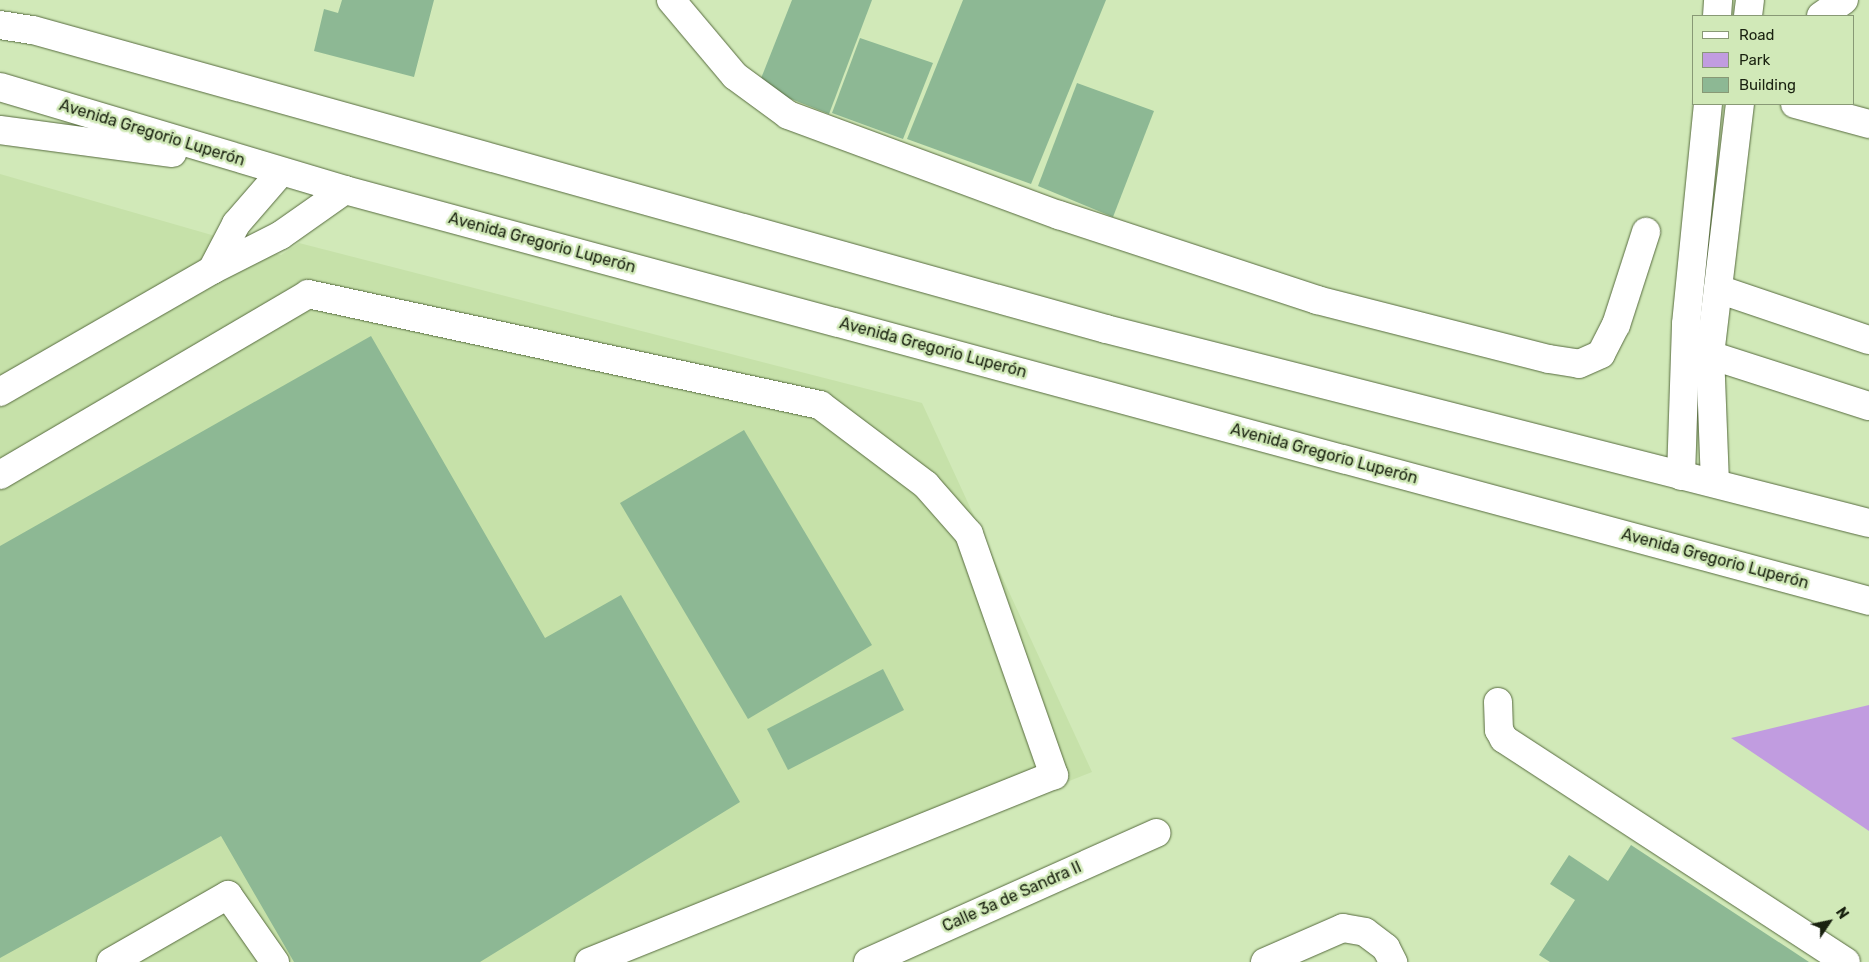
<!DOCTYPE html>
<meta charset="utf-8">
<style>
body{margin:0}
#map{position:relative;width:1869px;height:962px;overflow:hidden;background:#d1e9b8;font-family:Rubik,sans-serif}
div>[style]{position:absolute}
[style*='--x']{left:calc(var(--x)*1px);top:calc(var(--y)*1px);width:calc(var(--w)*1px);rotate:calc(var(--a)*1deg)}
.built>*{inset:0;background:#c6e1a9}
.green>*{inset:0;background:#c19ce0}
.building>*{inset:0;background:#8db894}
.roads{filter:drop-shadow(0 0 1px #576b3f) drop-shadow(0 0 1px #576b3f)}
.minor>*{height:28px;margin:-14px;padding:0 14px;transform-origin:14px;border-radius:14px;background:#fff}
.major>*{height:28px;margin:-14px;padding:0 14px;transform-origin:14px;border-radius:14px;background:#fff}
span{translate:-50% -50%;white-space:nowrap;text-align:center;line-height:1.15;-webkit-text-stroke:5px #d1e9b8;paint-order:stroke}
.street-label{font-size:16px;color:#1a2210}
.legend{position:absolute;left:1692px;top:15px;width:162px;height:90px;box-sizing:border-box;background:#d1e9b8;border:1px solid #889975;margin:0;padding:6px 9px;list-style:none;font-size:15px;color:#1a2210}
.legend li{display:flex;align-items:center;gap:10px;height:25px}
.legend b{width:25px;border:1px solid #889975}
.north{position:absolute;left:1804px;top:897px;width:50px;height:50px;-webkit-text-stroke:4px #d1e9b8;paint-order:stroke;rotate:56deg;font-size:14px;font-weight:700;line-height:20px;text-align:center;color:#1a2210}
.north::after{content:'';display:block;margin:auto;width:18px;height:22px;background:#1a2210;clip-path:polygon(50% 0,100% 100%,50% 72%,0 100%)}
</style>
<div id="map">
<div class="built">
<i style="clip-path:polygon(0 174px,281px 255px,299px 243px,922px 403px,1092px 772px,610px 962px,0 962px)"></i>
</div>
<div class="green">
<i style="clip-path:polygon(1869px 705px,1869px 831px,1731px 738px)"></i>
</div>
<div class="building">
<i style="clip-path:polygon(342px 0,434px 0,414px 77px,314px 51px,324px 9px,338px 13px)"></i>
<i style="clip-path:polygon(792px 0,872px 0,829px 114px,758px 86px)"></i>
<i style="clip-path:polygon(963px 0,1106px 0,1031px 184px,907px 139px)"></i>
<i style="clip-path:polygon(860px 38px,933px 63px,903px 139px,832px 113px)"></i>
<i style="clip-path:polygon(1077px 83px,1154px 111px,1113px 217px,1038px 186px)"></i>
<i style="clip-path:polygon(371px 336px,545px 638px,621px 595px,740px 802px,480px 962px,294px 962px,221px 836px,0 958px,0 546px)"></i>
<i style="clip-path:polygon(744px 430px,872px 645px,748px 719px,620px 503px)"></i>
<i style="clip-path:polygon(883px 669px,904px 710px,788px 770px,767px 729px)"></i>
<i style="clip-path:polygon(1631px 845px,1809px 962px,1550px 962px,1539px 955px,1575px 900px,1550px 884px,1569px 855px,1608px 881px)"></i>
</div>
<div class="roads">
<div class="minor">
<i style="--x:671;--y:0;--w:99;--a:49.9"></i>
<i style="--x:735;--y:76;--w:66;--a:36.3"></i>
<i style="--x:788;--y:115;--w:289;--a:20.3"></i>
<i style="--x:1059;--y:215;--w:272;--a:18.2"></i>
<i style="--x:1317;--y:300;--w:239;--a:14.3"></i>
<i style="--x:1549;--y:359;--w:30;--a:9"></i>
<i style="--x:1579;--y:364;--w:24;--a:-24"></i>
<i style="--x:1601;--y:354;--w:33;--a:-63"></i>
<i style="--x:1616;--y:325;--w:98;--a:-72.1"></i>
<i style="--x:1717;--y:16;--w:16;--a:-86"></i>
<i style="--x:1748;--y:16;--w:16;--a:-83"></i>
<i style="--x:1821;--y:16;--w:28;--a:-35"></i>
<i style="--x:1795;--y:104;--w:77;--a:15.1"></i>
<i style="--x:212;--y:270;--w:52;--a:-62.4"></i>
<i style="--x:236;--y:224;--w:69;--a:-49.1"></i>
<i style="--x:1718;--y:289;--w:159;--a:18.7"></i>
<i style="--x:1710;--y:355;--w:167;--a:17.8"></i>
<i style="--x:0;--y:392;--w:245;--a:-29.9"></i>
<i style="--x:212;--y:270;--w:77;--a:-26.9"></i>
<i style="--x:281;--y:235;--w:78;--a:-35.1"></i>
<i style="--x:0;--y:475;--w:357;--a:-30.4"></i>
<i style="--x:308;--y:294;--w:524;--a:12.23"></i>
<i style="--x:820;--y:405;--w:133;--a:37"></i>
<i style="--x:926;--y:485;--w:65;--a:48.7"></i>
<i style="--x:969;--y:534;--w:256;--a:70.6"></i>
<i style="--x:1054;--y:775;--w:501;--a:158.09"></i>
<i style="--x:1681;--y:476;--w:152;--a:-88.1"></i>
<i style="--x:1686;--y:324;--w:221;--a:-84.3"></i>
<i style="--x:1715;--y:483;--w:128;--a:-92.2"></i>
<i style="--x:1710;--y:355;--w:253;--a:-83.2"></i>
<i style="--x:1498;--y:702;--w:28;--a:88"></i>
<i style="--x:1499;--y:730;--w:10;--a:61"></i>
<i style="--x:1504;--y:739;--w:408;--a:33.1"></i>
<i style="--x:111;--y:962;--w:135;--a:-29.8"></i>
<i style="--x:228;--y:895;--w:82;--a:55"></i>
<i style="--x:868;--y:962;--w:316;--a:-24.1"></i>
<i style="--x:1265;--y:962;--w:85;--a:-23.6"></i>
<i style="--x:1343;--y:928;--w:22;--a:10"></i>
<i style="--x:1365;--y:932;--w:26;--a:37"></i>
<i style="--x:1386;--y:948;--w:16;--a:63"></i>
</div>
<div class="major">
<i style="--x:0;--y:25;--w:33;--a:9"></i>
<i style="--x:33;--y:30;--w:1114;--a:15.57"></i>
<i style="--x:1106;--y:329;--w:787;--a:14.27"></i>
<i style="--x:0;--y:87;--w:360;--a:16.6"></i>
<i style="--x:345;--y:190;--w:1578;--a:15.09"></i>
<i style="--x:0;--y:130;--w:174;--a:7.6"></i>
</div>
</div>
<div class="street-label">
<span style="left:152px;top:133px;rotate:17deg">Avenida Gregorio Luperón</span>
<span style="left:542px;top:243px;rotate:15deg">Avenida Gregorio Luperón</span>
<span style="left:933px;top:348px;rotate:15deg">Avenida Gregorio Luperón</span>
<span style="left:1324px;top:454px;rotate:15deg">Avenida Gregorio Luperón</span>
<span style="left:1715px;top:559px;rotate:15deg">Avenida Gregorio Luperón</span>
<span style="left:1012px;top:897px;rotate:-24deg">Calle 3a de Sandra II</span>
</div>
<ul class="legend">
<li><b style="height:6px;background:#fff"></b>Road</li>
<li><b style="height:14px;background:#c19ce0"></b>Park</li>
<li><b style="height:14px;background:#8db894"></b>Building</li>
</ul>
<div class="north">N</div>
</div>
